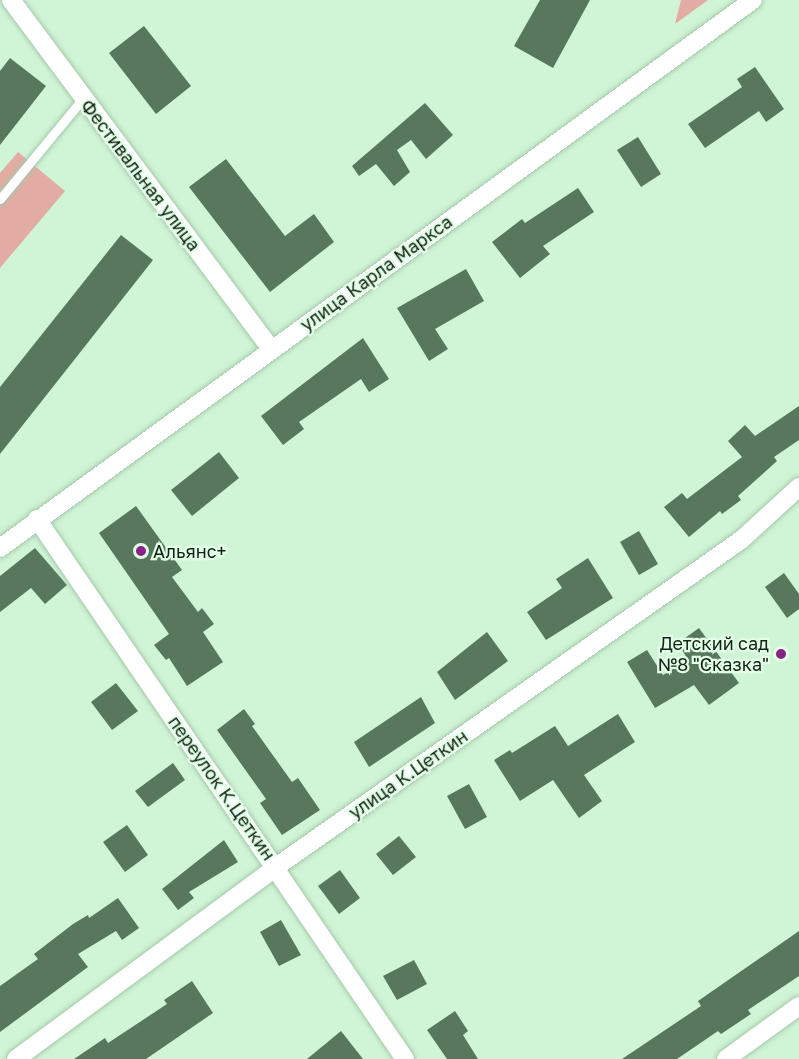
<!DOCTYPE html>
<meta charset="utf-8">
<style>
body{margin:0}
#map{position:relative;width:799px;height:1059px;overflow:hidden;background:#d0f4d6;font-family:"Golos Text",sans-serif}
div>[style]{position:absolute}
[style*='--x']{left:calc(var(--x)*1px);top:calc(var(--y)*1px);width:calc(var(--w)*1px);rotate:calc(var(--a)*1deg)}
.green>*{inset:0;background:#e2aca3}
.building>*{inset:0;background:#58785d}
.roads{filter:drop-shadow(0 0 2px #a5c8ab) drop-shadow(0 0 2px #a5c8ab)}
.service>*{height:9px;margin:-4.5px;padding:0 4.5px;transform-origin:4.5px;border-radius:4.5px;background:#fff}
.minor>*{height:18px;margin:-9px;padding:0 9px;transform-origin:9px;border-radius:9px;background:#fff}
.dots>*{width:16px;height:16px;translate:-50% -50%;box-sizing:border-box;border:3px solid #e2ffe7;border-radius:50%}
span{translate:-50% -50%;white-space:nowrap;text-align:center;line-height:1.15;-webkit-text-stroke:4.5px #e2ffe7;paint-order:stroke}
.street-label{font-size:18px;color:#142116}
.poi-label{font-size:18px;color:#142116}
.left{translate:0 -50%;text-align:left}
.right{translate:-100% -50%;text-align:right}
</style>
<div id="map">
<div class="green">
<i style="clip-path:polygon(681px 0,708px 0,675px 24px)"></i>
<i style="clip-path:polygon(18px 152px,65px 191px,0 268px,0 173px)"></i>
</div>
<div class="building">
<i style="clip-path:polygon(540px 0,590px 0,553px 68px,514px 46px)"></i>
<i style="clip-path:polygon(144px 26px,191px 86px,156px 114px,109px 53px)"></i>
<i style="clip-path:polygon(10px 58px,46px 86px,0 145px,0 71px)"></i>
<i style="clip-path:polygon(755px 67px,784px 109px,766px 122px,759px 111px,705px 148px,688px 124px,742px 87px,737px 79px)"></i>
<i style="clip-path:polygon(425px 103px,453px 135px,426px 159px,411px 140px,397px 150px,410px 172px,394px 186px,376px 164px,359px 176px,352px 166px)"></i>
<i style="clip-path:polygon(638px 137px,661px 174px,641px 187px,617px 150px)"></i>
<i style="clip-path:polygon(226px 159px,285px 236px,314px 214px,334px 242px,270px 292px,189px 187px)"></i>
<i style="clip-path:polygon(578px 188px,594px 212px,543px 246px,550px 254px,520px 278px,492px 242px,522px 219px,525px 223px)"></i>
<i style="clip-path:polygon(121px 235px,153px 260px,0 454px,0 387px)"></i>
<i style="clip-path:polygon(466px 269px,484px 301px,435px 329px,448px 349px,429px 361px,397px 308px)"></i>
<i style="clip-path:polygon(363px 338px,389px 379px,369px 392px,361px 379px,299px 422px,304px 429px,283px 445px,261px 416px)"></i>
<i style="clip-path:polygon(799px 406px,799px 440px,774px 457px,777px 461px,738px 496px,741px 500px,722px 514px,720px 511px,689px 537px,664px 507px,682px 493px,687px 499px,742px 457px,728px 441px,745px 425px,755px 436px)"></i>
<i style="clip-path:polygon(219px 452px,239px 478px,192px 516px,171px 490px)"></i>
<i style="clip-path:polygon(136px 506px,182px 570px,172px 577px,198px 612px,202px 608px,214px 624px,203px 632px,223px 662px,187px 686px,169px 658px,166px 660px,154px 645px,169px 634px,99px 533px)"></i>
<i style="clip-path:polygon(639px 531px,658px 564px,639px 575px,620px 542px)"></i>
<i style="clip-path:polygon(35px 548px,67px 585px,45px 604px,31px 588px,0 612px,0 576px)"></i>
<i style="clip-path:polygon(588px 558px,613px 598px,546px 640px,527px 612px,562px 588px,556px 579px)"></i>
<i style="clip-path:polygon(784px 573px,799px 594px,799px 609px,787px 618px,765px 587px)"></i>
<i style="clip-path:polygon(699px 628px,739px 683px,709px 705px,694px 685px,655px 708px,627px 662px,647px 650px,663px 675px,688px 660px,678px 643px)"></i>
<i style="clip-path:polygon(487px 632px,508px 661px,455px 700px,437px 672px)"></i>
<i style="clip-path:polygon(116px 683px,138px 711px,112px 730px,91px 702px)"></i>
<i style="clip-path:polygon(421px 697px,435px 723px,369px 767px,354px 742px)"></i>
<i style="clip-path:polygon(244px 709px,255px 724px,252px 726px,292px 782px,298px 778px,320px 810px,282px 835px,260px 803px,266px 799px,217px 730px)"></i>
<i style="clip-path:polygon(618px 714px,635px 742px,584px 775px,602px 801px,579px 818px,553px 780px,520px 801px,494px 760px,510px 750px,512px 753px,555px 726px,568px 746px)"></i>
<i style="clip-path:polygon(173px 763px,185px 780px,148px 807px,135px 791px)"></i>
<i style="clip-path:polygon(469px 784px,487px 817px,465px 829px,447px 796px)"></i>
<i style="clip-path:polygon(127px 825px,148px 855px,125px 872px,103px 842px)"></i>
<i style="clip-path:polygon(399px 836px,416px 857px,393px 875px,376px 854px)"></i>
<i style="clip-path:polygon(224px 840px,238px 862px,189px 892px,194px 898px,178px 910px,162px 889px)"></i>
<i style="clip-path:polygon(340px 870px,360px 898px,339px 914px,318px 886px)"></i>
<i style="clip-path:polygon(118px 898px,139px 928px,122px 940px,116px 931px,78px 954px,88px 967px,0 1032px,0 986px,38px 959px,34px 954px,73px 924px,88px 915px,89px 918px)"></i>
<i style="clip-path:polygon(281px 920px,301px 955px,279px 966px,260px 932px)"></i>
<i style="clip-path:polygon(799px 931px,799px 976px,748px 1010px,751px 1014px,721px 1034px,718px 1031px,677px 1059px,622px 1059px,701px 1006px,698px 1001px)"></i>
<i style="clip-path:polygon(414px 960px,427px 984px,397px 1000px,383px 976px)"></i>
<i style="clip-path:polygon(192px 981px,213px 1013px,146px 1059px,74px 1059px,105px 1038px,108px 1043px,167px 1004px,164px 1000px)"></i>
<i style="clip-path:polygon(455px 1011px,468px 1031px,463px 1035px,478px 1059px,447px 1059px,427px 1030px)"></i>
<i style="clip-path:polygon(341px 1031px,363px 1059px,307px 1059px)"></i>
</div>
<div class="roads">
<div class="service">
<i style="--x:0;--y:199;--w:132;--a:-50.5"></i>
</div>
<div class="minor">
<i style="--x:11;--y:0;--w:435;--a:53.3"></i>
<i style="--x:37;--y:519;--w:653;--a:55.73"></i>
<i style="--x:0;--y:548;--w:931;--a:-36.05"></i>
<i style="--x:16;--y:1059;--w:323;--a:-36.4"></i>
<i style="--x:276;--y:867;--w:568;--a:-35.12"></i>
<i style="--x:741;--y:540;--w:79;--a:-42.4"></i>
<i style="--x:726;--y:1059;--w:90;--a:-36"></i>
</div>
</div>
<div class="dots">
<i style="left:141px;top:551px;background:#8a2186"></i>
<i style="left:781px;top:654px;background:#8a2186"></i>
</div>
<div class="street-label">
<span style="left:141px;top:175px;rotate:53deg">Фестивальная улица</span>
<span style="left:376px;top:273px;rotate:-36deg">улица Карла Маркса</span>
<span style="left:408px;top:774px;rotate:-35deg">улица К.Цеткин</span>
<span style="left:222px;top:788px;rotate:55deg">переулок К.Цеткин</span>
</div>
<div class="poi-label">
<span class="left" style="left:153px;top:551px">Альянс+</span>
<span class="right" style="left:769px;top:654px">Детский сад<br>№8 "Сказка"</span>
</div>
</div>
